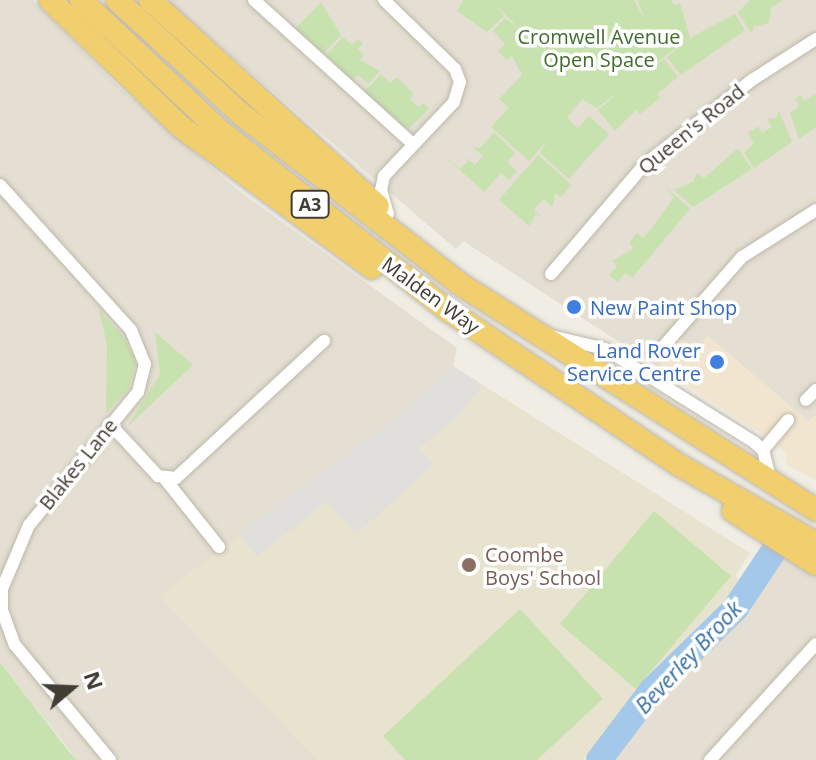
<!DOCTYPE html>
<style>
body{margin:0}
#map{position:relative;width:816px;height:760px;overflow:hidden;background:#f0ede4;font-family:"Open Sans",sans-serif}
div>[style]{position:absolute}
[style*='--x']{left:calc(var(--x)*1px);top:calc(var(--y)*1px);width:calc(var(--w)*1px);rotate:calc(var(--a)*1deg)}
.residential>*{inset:0;background:#e4dfd2}
.commercial>*{inset:0;background:#f1e5d0}
.education>*{inset:0;background:#e8e3cf}
.green>*{inset:0;background:#c8e2af}
.parking>*{inset:0;background:#e1dfdc}
.river>*{height:26px;margin:-13px;padding:0 13px;transform-origin:13px;border-radius:13px;background:#a4c8e9}
.roads{filter:drop-shadow(0 0 2px #beb8aa) drop-shadow(0 0 2px #beb8aa)}
.street>*{height:12px;margin:-6px;padding:0 6px;transform-origin:6px;border-radius:6px;background:#fff}
.highway>*{height:22px;margin:-11px;padding:0 11px;transform-origin:11px;border-radius:11px;background:#f1ce6e}
.dots>*{width:22px;height:22px;translate:-50% -50%;box-sizing:border-box;border:4px solid #fff;border-radius:50%}
span{translate:-50% -50%;white-space:nowrap;text-align:center;line-height:1.15;-webkit-text-stroke:7px #fff;paint-order:stroke}
.shield-label span{padding:2px 6px;background:#fff;border:2px solid;border-radius:6px;-webkit-text-stroke-width:0}
.shield-label{font-size:18px;color:#423d34;font-weight:700}
.park-label{font-size:20px;color:#416e2d}
.street-label{font-size:20px;color:#423d34}
.shop-label{font-size:20px;color:#366cbe}
.left{translate:0 -50%;text-align:left}
.right{translate:-100% -50%;text-align:right}
.education-label{font-size:20px;color:#785e54}
.water-label{font-size:22px;color:#376fa3;font-style:italic}
.north{position:absolute;left:32px;top:648px;width:80px;height:80px;-webkit-text-stroke:6px #fff;paint-order:stroke;rotate:71deg;font-size:22px;font-weight:700;line-height:32px;text-align:center;color:#423d34}
.north::after{content:'';display:block;margin:auto;width:28px;height:36px;background:#423d34;clip-path:polygon(50% 0,100% 100%,50% 72%,0 100%)}
</style>
<div id="map">
<div class="residential">
<i style="clip-path:polygon(0 0,33px 0,119px 87px,240px 192px,457px 348px,453px 366px,397px 419px,160px 596px,318px 760px,77px 760px,0 662px)"></i>
<i style="clip-path:polygon(166px 0,816px 0,816px 416px,809px 422px,708px 336px,697px 351px,680px 339px,658px 367px,463px 241px,456px 249px)"></i>
<i style="clip-path:polygon(782px 554px,816px 575px,816px 760px,604px 760px,657px 696px,731px 629px)"></i>
</div>
<div class="commercial">
<i style="clip-path:polygon(708px 336px,808px 421px,816px 416px,816px 480px,787px 465px,785px 452px,761px 433px,658px 367px,680px 339px,697px 350px)"></i>
</div>
<div class="education">
<i style="clip-path:polygon(453px 366px,750px 553px,735px 576px,742px 582px,583px 760px,318px 760px,159px 596px,397px 419px)"></i>
</div>
<div class="green">
<i style="clip-path:polygon(463px 0,634px 0,644px 19px,638px 0,671px 0,674px 5px,680px 3px,690px 38px,735px 14px,745px 30px,681px 75px,667px 57px,687px 40px,641px 74px,664px 59px,678px 77px,657px 94px,660px 98px,640px 114px,636px 110px,615px 131px,598px 110px,621px 90px,597px 108px,582px 99px,567px 118px,578px 128px,589px 116px,609px 134px,569px 179px,540px 153px,548px 140px,529px 161px,491px 127px,509px 108px,499px 99px,522px 75px,512px 56px,507px 60px,498px 51px,505px 44px,493px 31px,505px 18px,519px 29px,496px 5px,504px 16px,487px 32px,457px 11px)"></i>
<i style="clip-path:polygon(750px 0,783px 0,771px 8px,769px 23px,753px 27px,752px 34px,738px 12px)"></i>
<i style="clip-path:polygon(321px 2px,341px 35px,324px 53px,295px 29px)"></i>
<i style="clip-path:polygon(343px 37px,352px 45px,358px 39px,363px 43px,358px 49px,364px 55px,360px 60px,380px 71px,368px 84px,358px 75px,352px 81px,326px 55px)"></i>
<i style="clip-path:polygon(381px 74px,390px 83px,397px 77px,414px 94px,410px 99px,418px 107px,424px 103px,429px 109px,408px 129px,364px 92px)"></i>
<i style="clip-path:polygon(816px 94px,816px 127px,799px 139px,790px 113px,799px 106px,795px 99px,800px 95px,804px 101px)"></i>
<i style="clip-path:polygon(779px 111px,792px 142px,754px 168px,744px 152px,754px 144px,748px 133px,758px 126px,762px 133px,772px 127px,767px 119px,776px 118px)"></i>
<i style="clip-path:polygon(494px 132px,515px 153px,507px 162px,517px 171px,509px 180px,501px 173px,484px 192px,441px 153px,460px 169px,468px 161px,464px 156px,475px 165px,483px 156px,472px 147px,480px 148px)"></i>
<i style="clip-path:polygon(738px 148px,752px 169px,693px 207px,674px 190px,693px 182px,697px 173px,704px 178px)"></i>
<i style="clip-path:polygon(538px 155px,572px 185px,561px 197px,555px 193px,553px 207px,543px 199px,534px 210px,543px 218px,536px 214px,529px 226px,499px 200px)"></i>
<i style="clip-path:polygon(665px 186px,690px 209px,632px 278px,625px 273px,618px 282px,609px 275px,617px 266px,612px 261px,634px 248px,629px 243px,637px 233px,643px 238px,651px 229px,674px 197px)"></i>
<i style="clip-path:polygon(99px 310px,125px 338px,136px 363px,129px 388px,106px 413px,107px 345px)"></i>
<i style="clip-path:polygon(155px 332px,193px 365px,128px 426px,160px 374px)"></i>
<i style="clip-path:polygon(654px 511px,731px 576px,636px 689px,560px 624px)"></i>
<i style="clip-path:polygon(520px 609px,603px 699px,537px 760px,405px 760px,383px 736px)"></i>
<i style="clip-path:polygon(0 662px,67px 749px,77px 760px,0 760px)"></i>
</div>
<div class="parking">
<i style="clip-path:polygon(453px 366px,483px 385px,455px 419px,419px 448px,434px 464px,357px 534px,326px 502px,256px 557px,239px 533px,396px 419px)"></i>
</div>
<div class="river">
<i style="--x:599;--y:760;--w:88;--a:-52.9"></i>
<i style="--x:652;--y:690;--w:116;--a:-44.3"></i>
<i style="--x:735;--y:609;--w:69;--a:-56.3"></i>
</div>
<div class="roads">
<div class="street">
<i style="--x:254;--y:0;--w:215;--a:42.2"></i>
<i style="--x:384;--y:0;--w:99;--a:44.2"></i>
<i style="--x:455;--y:69;--w:14;--a:69"></i>
<i style="--x:460;--y:82;--w:21;--a:107"></i>
<i style="--x:454;--y:102;--w:102;--a:133.4"></i>
<i style="--x:384;--y:176;--w:14;--a:102"></i>
<i style="--x:381;--y:190;--w:25;--a:74"></i>
<i style="--x:0;--y:185;--w:195;--a:47.9"></i>
<i style="--x:131;--y:330;--w:37;--a:68"></i>
<i style="--x:145;--y:364;--w:29;--a:104"></i>
<i style="--x:138;--y:392;--w:172;--a:129.3"></i>
<i style="--x:29;--y:525;--w:69;--a:112.9"></i>
<i style="--x:2;--y:589;--w:21;--a:90"></i>
<i style="--x:2;--y:610;--w:37;--a:70"></i>
<i style="--x:15;--y:645;--w:149;--a:50.4"></i>
<i style="--x:551;--y:274;--w:143;--a:-49.5"></i>
<i style="--x:644;--y:165;--w:137;--a:-38.2"></i>
<i style="--x:752;--y:80;--w:76;--a:-32.6"></i>
<i style="--x:551;--y:336;--w:56;--a:13.5"></i>
<i style="--x:605;--y:349;--w:176;--a:32"></i>
<i style="--x:754;--y:442;--w:12;--a:42"></i>
<i style="--x:763;--y:450;--w:34;--a:76"></i>
<i style="--x:662;--y:348;--w:121;--a:-48.7"></i>
<i style="--x:742;--y:257;--w:88;--a:-32.4"></i>
<i style="--x:806;--y:400;--w:14;--a:-45"></i>
<i style="--x:110;--y:424;--w:71;--a:47.3"></i>
<i style="--x:158;--y:476;--w:18;--a:6"></i>
<i style="--x:176;--y:478;--w:202;--a:-42.8"></i>
<i style="--x:763;--y:450;--w:39;--a:-50"></i>
<i style="--x:165;--y:479;--w:87;--a:51.5"></i>
<i style="--x:710;--y:760;--w:157;--a:-47.6"></i>
</div>
<div class="highway">
<i style="--x:50;--y:0;--w:182;--a:44.1"></i>
<i style="--x:181;--y:127;--w:237;--a:36.4"></i>
<i style="--x:81;--y:0;--w:191;--a:43.3"></i>
<i style="--x:220;--y:131;--w:288;--a:38.2"></i>
<i style="--x:446;--y:309;--w:280;--a:33.8"></i>
<i style="--x:679;--y:465;--w:158;--a:29.7"></i>
<i style="--x:117;--y:0;--w:168;--a:42.6"></i>
<i style="--x:241;--y:114;--w:277;--a:37.8"></i>
<i style="--x:460;--y:284;--w:422;--a:32.4"></i>
<i style="--x:150;--y:0;--w:307;--a:42.1"></i>
<i style="--x:733;--y:511;--w:98;--a:32.6"></i>
</div>
</div>
<div class="dots">
<i style="left:574px;top:307px;background:#3f7fe0"></i>
<i style="left:717px;top:362px;background:#3f7fe0"></i>
<i style="left:469px;top:565px;background:#8d6e63"></i>
</div>
<div class="shield-label">
<span style="left:310px;top:204px">A3</span>
</div>
<div class="park-label">
<span style="left:599px;top:48px">Cromwell Avenue<br>Open Space</span>
</div>
<div class="street-label">
<span style="left:691px;top:129px;rotate:-39deg">Queen's Road</span>
<span style="left:431px;top:295px;rotate:36deg">Malden Way</span>
<span style="left:78px;top:464px;rotate:-51deg">Blakes Lane</span>
</div>
<div class="shop-label">
<span class="left" style="left:590px;top:307px">New Paint Shop</span>
<span class="right" style="left:701px;top:362px">Land Rover<br>Service Centre</span>
</div>
<div class="education-label">
<span class="left" style="left:485px;top:566px">Coombe<br>Boys' School</span>
</div>
<div class="water-label">
<span style="left:688px;top:657px;rotate:-47deg">Beverley Brook</span>
</div>
<div class="north">N</div>
</div>
